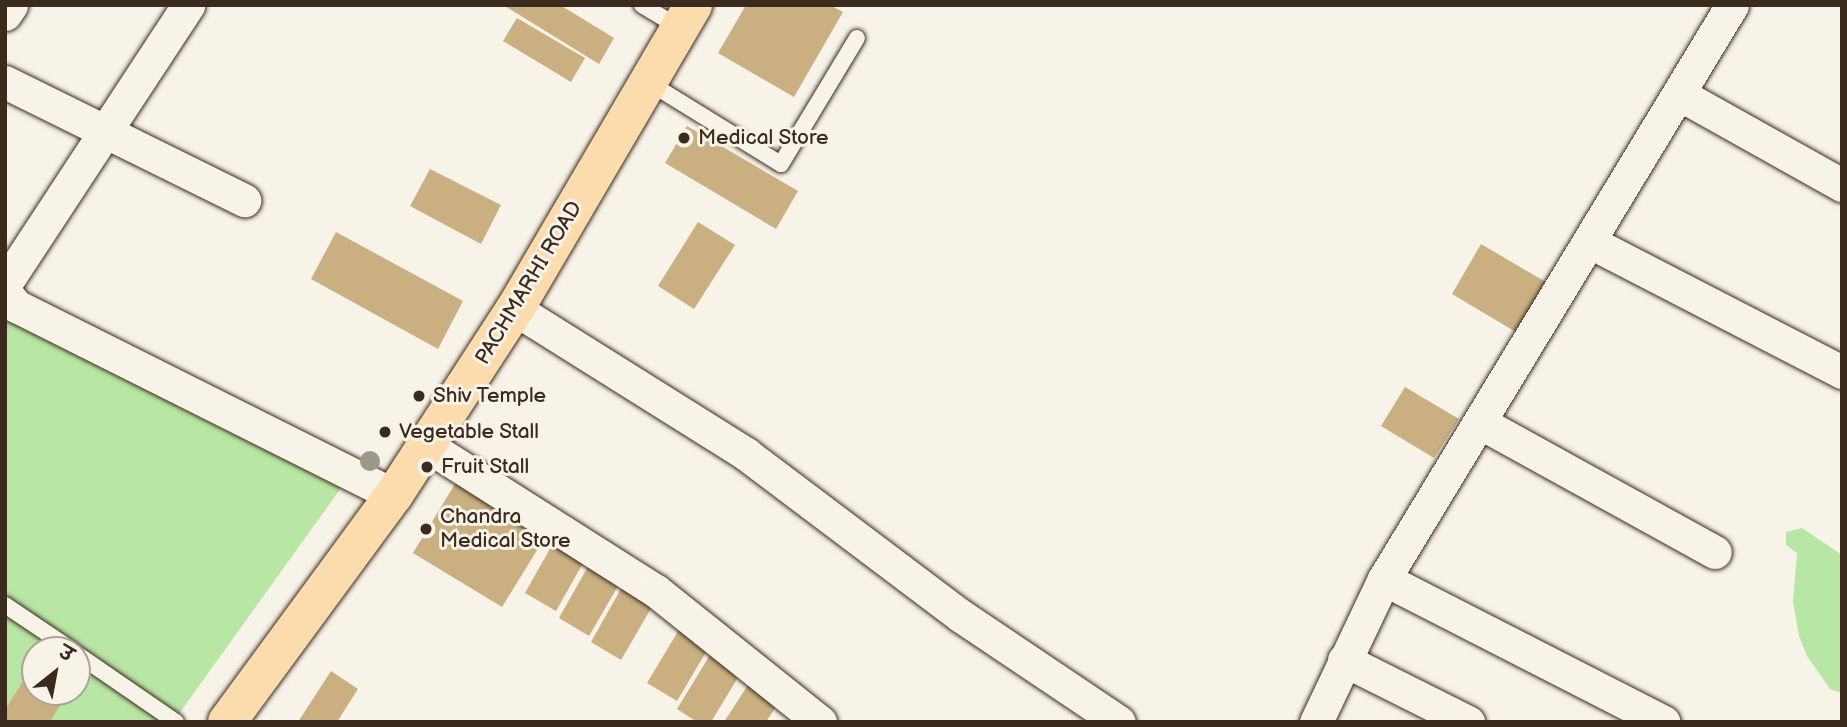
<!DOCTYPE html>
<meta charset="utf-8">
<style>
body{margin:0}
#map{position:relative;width:1847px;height:727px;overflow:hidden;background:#f7f3e8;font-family:"Balsamiq Sans","Playpen Sans Deva",sans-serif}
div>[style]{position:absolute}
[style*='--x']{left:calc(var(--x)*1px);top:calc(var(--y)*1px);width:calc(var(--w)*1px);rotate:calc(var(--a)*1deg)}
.green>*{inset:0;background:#b8e6a4}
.building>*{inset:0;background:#cab081}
.roads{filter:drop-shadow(0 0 2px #3b2a1e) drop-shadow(0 0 2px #3b2a1e)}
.service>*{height:16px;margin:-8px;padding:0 8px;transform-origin:8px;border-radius:8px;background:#f7f3e8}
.minor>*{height:33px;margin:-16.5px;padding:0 16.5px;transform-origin:16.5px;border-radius:16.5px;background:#f7f3e8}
.primary>*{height:38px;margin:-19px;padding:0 19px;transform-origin:19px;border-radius:19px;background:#fcdcac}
.trees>*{width:20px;height:20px;margin:-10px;border-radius:50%;background:#9d9988}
.dots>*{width:19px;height:19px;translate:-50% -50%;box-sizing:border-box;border:4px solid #f7f3e8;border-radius:50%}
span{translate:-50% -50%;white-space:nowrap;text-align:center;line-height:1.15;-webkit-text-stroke:6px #f7f3e8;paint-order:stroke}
.poi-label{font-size:21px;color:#3b2a1e}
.left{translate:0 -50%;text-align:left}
.street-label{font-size:21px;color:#3b2a1e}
.frame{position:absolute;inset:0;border:7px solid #3b2a1e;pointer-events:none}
.north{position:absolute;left:21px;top:636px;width:70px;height:70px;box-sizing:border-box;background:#f7f3e8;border:2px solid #aca397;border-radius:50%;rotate:31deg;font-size:19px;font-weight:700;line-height:28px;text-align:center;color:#3b2a1e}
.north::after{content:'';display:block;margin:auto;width:24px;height:32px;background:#3b2a1e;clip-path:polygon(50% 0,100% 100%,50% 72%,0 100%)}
</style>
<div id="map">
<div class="green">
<i style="clip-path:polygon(evenodd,5px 318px,341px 488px,173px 722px,5px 722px,5px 318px,35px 650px,77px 650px,77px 692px,35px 692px,35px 650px)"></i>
<i style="clip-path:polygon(1802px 528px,1842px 555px,1842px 693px,1830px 689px,1807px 656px,1799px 636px,1793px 602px,1797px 553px,1786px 545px,1786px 532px)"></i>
</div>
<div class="building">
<i style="clip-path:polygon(503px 5px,560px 5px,614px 38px,599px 64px)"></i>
<i style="clip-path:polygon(746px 5px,830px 5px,843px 12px,794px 97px,718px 53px)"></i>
<i style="clip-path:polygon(517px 18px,585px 58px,571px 82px,503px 41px)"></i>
<i style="clip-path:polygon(687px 126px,798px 191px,776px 229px,665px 163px)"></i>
<i style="clip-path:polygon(430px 169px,501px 205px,481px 244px,410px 206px)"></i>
<i style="clip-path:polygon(698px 222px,735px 245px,694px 309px,658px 286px)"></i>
<i style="clip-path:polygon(336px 232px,463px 301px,438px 349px,311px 279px)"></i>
<i style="clip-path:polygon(1481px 244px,1556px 288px,1526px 338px,1452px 294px)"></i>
<i style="clip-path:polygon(1405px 387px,1459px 419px,1434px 458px,1381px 426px)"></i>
<i style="clip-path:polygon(458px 479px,547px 534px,502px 607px,413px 553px)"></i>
<i style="clip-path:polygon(556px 538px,587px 556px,556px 611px,525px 593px)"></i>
<i style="clip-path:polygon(590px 563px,621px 581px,589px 636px,559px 618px)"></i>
<i style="clip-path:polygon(622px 587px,653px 605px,621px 660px,591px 642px)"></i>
<i style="clip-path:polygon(680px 628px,709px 647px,677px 701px,647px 683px)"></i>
<i style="clip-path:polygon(710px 655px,740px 674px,711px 722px,697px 722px,677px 709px)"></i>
<i style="clip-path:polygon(33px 665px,35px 692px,68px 692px,50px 722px,5px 722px,5px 710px)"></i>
<i style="clip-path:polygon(331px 671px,358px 689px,337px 722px,298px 722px)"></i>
<i style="clip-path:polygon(748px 685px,777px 705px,766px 722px,724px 722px)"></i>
</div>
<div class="roads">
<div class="service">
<i style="--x:642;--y:5;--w:44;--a:31.2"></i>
<i style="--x:648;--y:82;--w:156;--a:31.7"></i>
<i style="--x:781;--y:164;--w:147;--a:-58.9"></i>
<i style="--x:5;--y:605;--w:81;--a:33.9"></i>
<i style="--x:77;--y:654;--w:120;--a:34.5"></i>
</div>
<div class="minor">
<i style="--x:5;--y:14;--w:11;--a:-56"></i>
<i style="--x:5;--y:82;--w:267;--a:26.3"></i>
<i style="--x:1679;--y:94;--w:187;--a:29.2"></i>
<i style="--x:1590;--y:242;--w:284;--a:27.3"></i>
<i style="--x:5;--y:284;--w:334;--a:-56.7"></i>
<i style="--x:5;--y:292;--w:18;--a:52"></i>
<i style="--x:16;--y:306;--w:423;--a:26.6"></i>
<i style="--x:515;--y:309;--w:273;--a:32.1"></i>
<i style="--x:746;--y:454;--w:269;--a:37"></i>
<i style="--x:961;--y:616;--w:190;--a:33.9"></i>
<i style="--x:1481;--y:423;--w:267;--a:28.9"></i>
<i style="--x:426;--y:445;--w:272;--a:32.4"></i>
<i style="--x:656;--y:591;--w:210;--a:38.6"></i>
<i style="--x:1384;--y:579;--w:314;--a:27.1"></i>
<i style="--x:1344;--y:660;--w:139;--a:26.6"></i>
<i style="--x:1316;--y:722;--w:158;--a:-64.6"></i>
<i style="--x:1384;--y:579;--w:671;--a:-58.77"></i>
</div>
<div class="primary">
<i style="--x:227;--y:722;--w:282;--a:-53.7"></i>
<i style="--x:394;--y:495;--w:222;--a:-57"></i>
<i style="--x:515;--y:309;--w:352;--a:-59.6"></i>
</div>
</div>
<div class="trees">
<i style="left:370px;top:461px"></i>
</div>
<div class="dots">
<i style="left:684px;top:138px;background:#3b2a1e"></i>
<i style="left:419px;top:396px;background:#3b2a1e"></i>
<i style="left:385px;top:432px;background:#3b2a1e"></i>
<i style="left:427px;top:467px;background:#3b2a1e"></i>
<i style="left:426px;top:529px;background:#3b2a1e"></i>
</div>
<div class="poi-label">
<span class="left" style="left:698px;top:138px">Medical Store</span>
<span class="left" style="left:433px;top:396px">Shiv Temple</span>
<span class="left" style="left:399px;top:432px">Vegetable Stall</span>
<span class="left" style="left:441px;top:467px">Fruit Stall</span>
<span class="left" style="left:440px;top:529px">Chandra<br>Medical Store</span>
</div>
<div class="street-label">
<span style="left:529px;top:283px;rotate:-59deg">PACHMARHI ROAD</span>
</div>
<div class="frame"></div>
<div class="north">उ</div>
</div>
